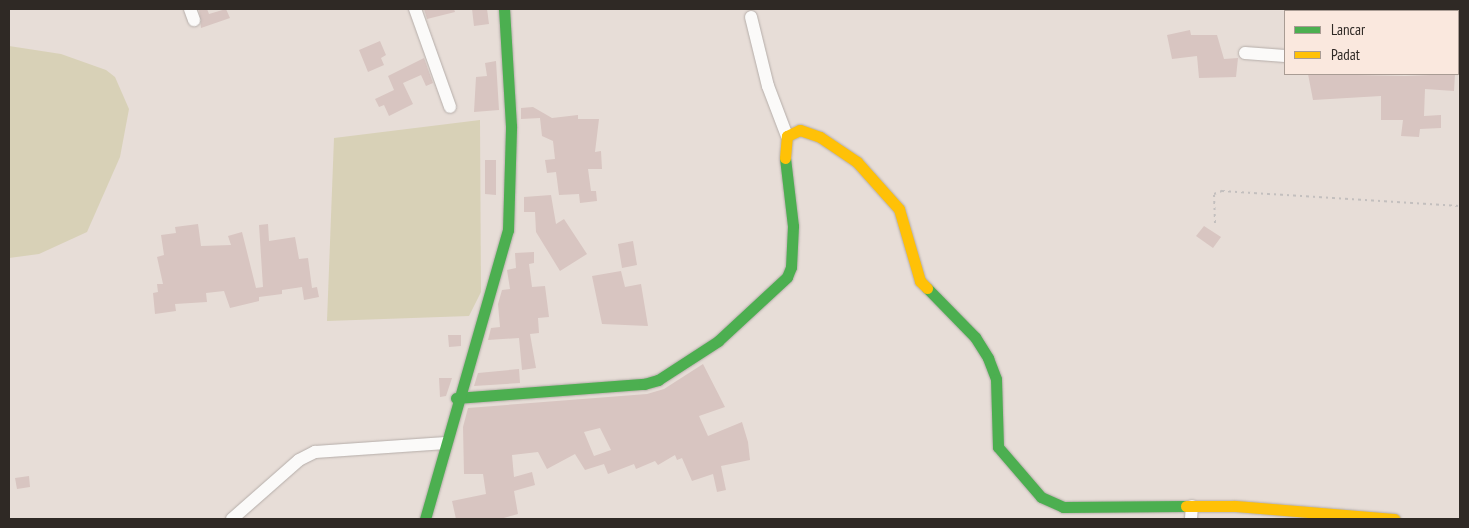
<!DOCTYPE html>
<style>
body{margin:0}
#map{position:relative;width:1469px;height:528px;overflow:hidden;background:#e7ddd7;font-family:"PT Sans Narrow",sans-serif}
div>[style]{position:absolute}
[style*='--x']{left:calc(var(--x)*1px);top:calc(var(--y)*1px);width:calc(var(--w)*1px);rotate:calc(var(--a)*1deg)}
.green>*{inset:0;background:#d8d1b7}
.building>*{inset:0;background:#d8c5c1}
.path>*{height:2px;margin-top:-1px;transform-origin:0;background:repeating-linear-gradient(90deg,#c3bfbe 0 2.5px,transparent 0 6.5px)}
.roads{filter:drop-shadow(0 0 1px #b5ada9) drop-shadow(0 0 1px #b5ada9)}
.street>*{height:12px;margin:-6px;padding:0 6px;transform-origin:6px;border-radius:6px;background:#fbfaf9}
.fast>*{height:11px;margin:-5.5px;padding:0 5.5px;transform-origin:5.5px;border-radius:5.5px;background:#4caf50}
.slow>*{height:11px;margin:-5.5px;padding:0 5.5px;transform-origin:5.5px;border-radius:5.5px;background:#ffc107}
span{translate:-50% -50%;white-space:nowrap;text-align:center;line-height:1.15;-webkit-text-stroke:4.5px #fae8de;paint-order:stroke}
.frame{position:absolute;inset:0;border:10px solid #2f2925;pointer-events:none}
.legend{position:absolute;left:1284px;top:10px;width:175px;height:65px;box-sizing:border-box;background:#fae8de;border:1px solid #a99c94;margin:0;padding:6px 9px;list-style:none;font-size:15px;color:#2f2925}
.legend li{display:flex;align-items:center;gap:10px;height:25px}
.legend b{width:25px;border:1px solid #a99c94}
</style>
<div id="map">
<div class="green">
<i style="clip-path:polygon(9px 46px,61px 54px,106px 70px,115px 77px,129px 109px,120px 157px,87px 232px,39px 254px,9px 258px)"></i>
<i style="clip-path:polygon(480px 120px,481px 292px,469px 316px,327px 321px,334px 138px)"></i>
</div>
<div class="building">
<i style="clip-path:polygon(199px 9px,207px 9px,209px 14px,226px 9px,230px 18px,201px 28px)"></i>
<i style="clip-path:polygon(424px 9px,454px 9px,455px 12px,427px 19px)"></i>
<i style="clip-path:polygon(472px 9px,487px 9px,489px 24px,474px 26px)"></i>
<i style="clip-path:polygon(1190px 30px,1191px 35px,1217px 35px,1224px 59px,1238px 58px,1236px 77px,1199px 78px,1197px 56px,1172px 59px,1167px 35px)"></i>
<i style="clip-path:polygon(380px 41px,386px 55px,381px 58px,384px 65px,368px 72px,359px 50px)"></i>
<i style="clip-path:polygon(424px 58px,433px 83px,426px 86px,421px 75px,403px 83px,413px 104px,389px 116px,384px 105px,379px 107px,375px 99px,394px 90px,388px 76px)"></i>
<i style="clip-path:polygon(496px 61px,499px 110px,474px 112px,476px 77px,487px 76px,485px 63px)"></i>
<i style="clip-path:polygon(1308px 74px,1405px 76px,1455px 74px,1454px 91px,1425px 89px,1424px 116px,1441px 115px,1441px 128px,1420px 129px,1419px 137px,1401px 136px,1403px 120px,1381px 120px,1381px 96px,1313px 100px)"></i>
<i style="clip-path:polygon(533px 107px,552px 118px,578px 115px,578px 119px,599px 119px,595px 152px,601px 151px,602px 169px,588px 169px,591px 191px,596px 191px,597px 201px,580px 203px,579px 194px,559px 195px,556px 172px,547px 173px,545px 160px,555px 159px,553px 141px,542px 136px,540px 118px,521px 119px,521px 108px)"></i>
<i style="clip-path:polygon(485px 160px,496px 160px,496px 195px,485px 194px)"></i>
<i style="clip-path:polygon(551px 195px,556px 224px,564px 219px,587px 254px,560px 271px,536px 232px,535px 212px,524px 212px,524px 197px)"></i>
<i style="clip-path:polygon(198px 224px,201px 246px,231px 245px,228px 236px,242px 232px,256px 288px,263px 287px,259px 225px,268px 224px,269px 241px,295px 237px,299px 259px,308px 258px,312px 288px,317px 287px,319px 297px,304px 300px,302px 287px,282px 290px,282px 294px,259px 297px,259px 301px,230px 308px,224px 291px,206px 293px,207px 302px,175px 304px,176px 311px,155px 314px,153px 293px,158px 292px,157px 284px,163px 284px,157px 257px,164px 255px,161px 235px,176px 233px,175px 227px)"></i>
<i style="clip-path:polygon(1204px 226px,1221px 237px,1213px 248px,1196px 236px)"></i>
<i style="clip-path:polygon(633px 241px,637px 265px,622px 268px,618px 244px)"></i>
<i style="clip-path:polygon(534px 252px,534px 263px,529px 264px,532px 287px,545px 286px,549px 317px,538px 318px,539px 333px,530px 334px,536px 368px,522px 370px,519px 338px,488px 340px,491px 328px,500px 327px,498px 304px,502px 290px,510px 289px,507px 270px,516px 268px,515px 253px)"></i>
<i style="clip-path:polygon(621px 271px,625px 287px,641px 284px,648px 326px,602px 324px,592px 276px)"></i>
<i style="clip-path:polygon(448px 335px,461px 335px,461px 346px,449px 347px)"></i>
<i style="clip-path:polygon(evenodd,703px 364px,725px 407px,699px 416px,708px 436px,742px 422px,748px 442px,750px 460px,721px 466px,726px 490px,717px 492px,713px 474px,692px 481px,682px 458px,677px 460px,675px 455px,658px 465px,655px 461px,636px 469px,634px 464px,608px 474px,604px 464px,585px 470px,575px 454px,547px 469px,538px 452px,512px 455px,514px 477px,532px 472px,535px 485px,514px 491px,518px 514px,500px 519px,456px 519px,452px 501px,486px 494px,483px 474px,464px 474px,463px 427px,468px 408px,647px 394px,664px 389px,703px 364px,600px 428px,611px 450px,594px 456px,584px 432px,600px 428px)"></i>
<i style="clip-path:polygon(519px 369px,520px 383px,474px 386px,478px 373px)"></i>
<i style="clip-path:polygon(439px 378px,452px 378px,446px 396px,440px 397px)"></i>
<i style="clip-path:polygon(29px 476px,30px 487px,17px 489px,15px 478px)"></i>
</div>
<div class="path">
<i style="--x:1215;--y:223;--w:29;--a:-92"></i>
<i style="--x:1214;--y:194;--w:9;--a:-21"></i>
<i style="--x:1222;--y:191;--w:238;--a:3.6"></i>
</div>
<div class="roads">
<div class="street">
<i style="--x:190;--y:9;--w:12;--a:70"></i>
<i style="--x:415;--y:9;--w:104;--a:70.3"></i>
<i style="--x:751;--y:17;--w:71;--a:76.2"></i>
<i style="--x:768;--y:86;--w:53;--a:69.2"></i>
<i style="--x:1245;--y:53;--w:40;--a:4.3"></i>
<i style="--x:1458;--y:67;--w:2;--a:0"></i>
<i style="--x:232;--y:519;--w:89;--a:-41.4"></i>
<i style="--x:299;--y:460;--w:18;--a:-27"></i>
<i style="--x:315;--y:452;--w:131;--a:-3.9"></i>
<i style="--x:1191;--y:519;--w:13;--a:-86"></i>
</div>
<div class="fast">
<i style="--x:927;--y:288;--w:69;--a:45.6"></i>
<i style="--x:975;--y:337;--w:25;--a:58"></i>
<i style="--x:988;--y:358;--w:22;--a:69"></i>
<i style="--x:996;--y:379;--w:68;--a:88.3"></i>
<i style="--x:998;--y:447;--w:66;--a:49.3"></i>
<i style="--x:1041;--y:497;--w:24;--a:24"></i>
<i style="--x:1063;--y:507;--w:123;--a:-0.5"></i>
<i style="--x:456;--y:398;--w:189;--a:-4.3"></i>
<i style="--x:644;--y:384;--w:15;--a:-16"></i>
<i style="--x:658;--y:380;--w:72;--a:-33"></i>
<i style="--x:718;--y:341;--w:94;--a:-42.8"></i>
<i style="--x:787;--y:277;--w:11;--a:-68"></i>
<i style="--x:791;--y:267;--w:41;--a:-87.2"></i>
<i style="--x:793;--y:226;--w:68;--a:-96.7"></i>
<i style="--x:425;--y:519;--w:301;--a:-74"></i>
<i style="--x:508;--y:230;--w:104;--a:-88.3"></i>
<i style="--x:511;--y:126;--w:117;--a:-93.4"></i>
</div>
<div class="slow">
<i style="--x:785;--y:158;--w:22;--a:-85"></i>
<i style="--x:787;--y:136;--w:14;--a:-25"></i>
<i style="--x:800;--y:130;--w:21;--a:19"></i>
<i style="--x:820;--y:137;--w:45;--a:34"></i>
<i style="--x:857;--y:162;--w:63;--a:48.2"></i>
<i style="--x:899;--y:209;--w:75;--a:73.7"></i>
<i style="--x:920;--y:281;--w:10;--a:45"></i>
<i style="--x:1186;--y:506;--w:49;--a:0"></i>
<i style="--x:1235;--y:506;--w:160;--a:4.7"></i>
</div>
</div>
<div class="frame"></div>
<ul class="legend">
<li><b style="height:6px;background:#4caf50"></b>Lancar</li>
<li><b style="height:6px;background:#ffc107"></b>Padat</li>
</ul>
</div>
